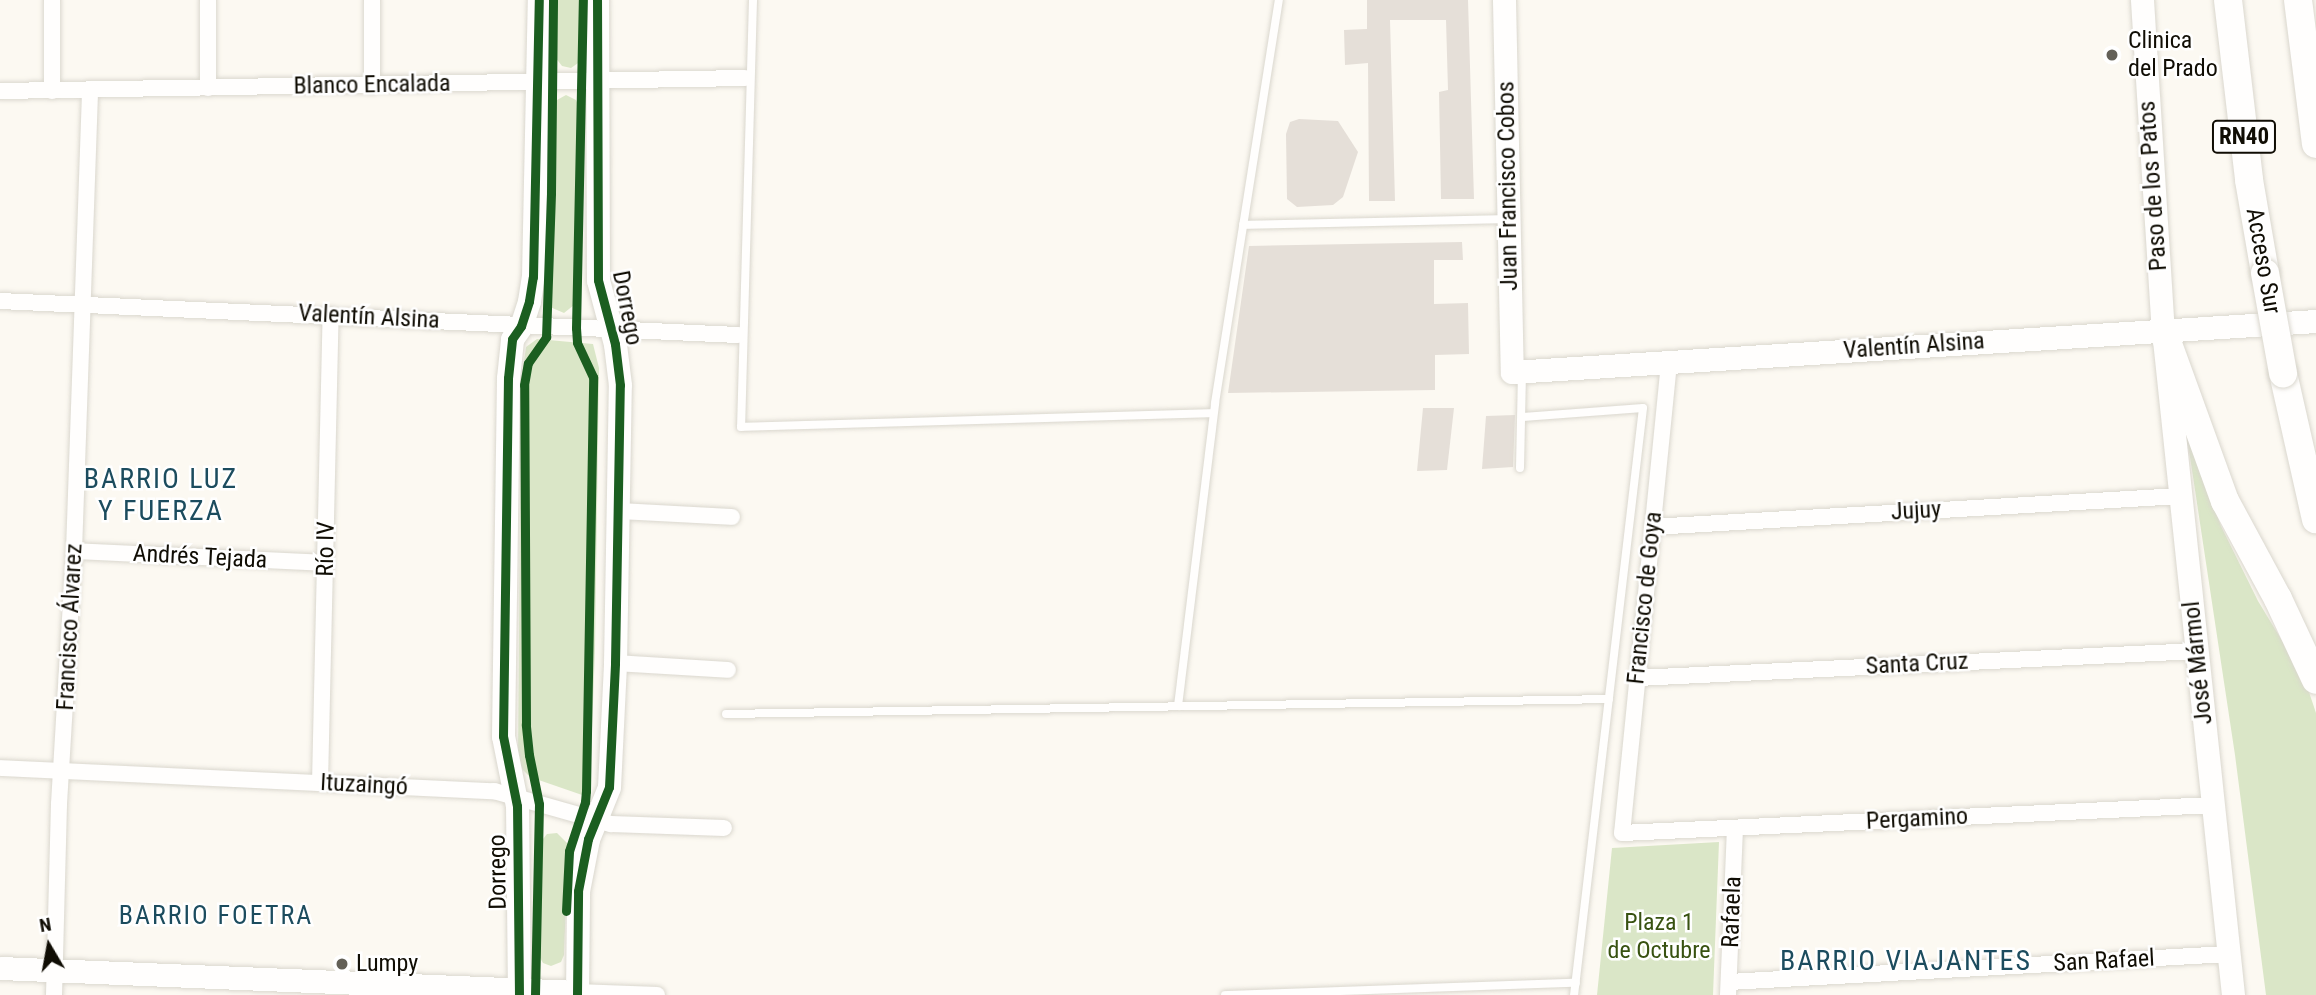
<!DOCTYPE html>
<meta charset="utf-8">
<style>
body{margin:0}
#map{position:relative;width:2316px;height:995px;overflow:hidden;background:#fcf9f2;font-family:"Roboto Condensed",sans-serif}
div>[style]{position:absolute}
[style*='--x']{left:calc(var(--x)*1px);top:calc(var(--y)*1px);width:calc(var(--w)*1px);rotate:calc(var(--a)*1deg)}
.green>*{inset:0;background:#dae6c7}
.building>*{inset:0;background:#e5dfd8}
.roads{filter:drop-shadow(0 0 2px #dad7ce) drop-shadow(0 0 2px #dad7ce)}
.lane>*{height:8px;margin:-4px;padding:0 4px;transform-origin:4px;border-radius:4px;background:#fffefd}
.street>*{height:16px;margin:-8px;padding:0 8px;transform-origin:8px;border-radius:8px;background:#fffefd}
.secondary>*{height:23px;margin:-11.5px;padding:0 11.5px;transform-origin:11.5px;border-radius:11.5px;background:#fffefd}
.highway>*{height:28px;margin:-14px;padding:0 14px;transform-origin:14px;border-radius:14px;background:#fffefd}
.bridges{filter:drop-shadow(0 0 2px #dad7ce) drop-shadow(0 0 2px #dad7ce)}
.highway-bridge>*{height:28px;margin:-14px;padding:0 14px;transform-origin:14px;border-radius:14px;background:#fffefd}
.cycleway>*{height:9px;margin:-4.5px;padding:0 4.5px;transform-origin:4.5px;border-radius:4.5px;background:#1b5e20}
.dots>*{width:19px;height:19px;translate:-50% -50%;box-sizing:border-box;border:4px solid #fff;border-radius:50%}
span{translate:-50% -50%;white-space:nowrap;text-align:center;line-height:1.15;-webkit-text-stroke:5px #fff;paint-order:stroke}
.shield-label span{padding:2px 5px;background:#fff;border:2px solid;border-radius:5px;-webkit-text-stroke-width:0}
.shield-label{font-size:23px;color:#100d04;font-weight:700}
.poi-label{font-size:24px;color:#100d04}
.left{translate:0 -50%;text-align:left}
.street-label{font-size:24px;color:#100d04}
.park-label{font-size:24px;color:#385211}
.neighbourhood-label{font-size:26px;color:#1c4c5e;letter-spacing:2px}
.quarter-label{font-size:28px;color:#1c4c5e;letter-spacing:2px}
.north{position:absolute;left:14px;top:911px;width:70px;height:70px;-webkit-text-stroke:5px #fff;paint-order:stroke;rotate:350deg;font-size:19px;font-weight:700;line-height:28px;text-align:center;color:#100d04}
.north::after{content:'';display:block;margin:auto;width:24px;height:32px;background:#100d04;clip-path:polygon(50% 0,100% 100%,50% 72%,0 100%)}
</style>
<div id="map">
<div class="green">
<i style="clip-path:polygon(554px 0,582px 0,582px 54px,581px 61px,571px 68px,562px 66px,555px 57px)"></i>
<i style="clip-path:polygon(566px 95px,576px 100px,581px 110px,576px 299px,574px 305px,564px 313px,550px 307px,547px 296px,553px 110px,557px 100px)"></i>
<i style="clip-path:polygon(537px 339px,593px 344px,599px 368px,595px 649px,590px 785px,585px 796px,530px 777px,522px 769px,518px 759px,521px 382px,526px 347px)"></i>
<i style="clip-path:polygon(2187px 437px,2221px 526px,2258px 601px,2304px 677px,2316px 713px,2316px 995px,2266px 995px,2235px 755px)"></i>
<i style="clip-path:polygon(557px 833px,568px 844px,564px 955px,561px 962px,551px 966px,543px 963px,538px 954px,539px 844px,547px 834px)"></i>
<i style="clip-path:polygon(1719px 842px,1713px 995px,1597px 995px,1612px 848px)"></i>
</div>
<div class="building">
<i style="clip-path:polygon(1367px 0,1468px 0,1474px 199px,1441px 199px,1439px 92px,1448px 90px,1446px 20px,1390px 20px,1395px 201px,1369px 201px,1368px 63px,1345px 65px,1344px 30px,1367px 29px)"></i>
<i style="clip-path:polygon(1299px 119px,1338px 121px,1358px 152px,1343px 197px,1333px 205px,1297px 207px,1287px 199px,1286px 134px,1290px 122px)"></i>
<i style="clip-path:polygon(1462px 242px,1463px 260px,1434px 260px,1434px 304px,1468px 303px,1469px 354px,1435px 355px,1435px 390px,1228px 393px,1249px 246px)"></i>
<i style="clip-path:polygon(1423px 408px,1454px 408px,1447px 470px,1417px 471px)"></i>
<i style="clip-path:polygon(1515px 415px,1513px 467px,1482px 469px,1486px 416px)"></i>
</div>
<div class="roads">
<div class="lane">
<i style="--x:753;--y:0;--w:427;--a:91.6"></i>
<i style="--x:741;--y:427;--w:472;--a:-1.7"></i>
<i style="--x:1243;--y:225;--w:262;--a:-1.3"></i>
<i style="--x:1523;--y:417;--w:120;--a:-4.3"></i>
<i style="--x:1643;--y:408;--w:591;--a:96.7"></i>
<i style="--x:1520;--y:468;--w:93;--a:-88.8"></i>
<i style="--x:1178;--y:706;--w:305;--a:-83"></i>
<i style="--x:1215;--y:403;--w:408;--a:-81"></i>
<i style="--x:726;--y:714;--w:883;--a:-0.97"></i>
<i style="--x:1225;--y:995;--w:351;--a:-2"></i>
</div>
<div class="street">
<i style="--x:52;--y:0;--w:91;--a:90"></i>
<i style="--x:208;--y:0;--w:88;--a:90"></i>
<i style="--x:372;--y:0;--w:86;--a:90"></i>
<i style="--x:0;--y:91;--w:745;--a:-1"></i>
<i style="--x:0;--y:301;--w:739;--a:2.64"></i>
<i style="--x:1669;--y:363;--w:472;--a:95.7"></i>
<i style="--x:1622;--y:833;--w:592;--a:-2.71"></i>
<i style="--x:618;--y:511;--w:114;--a:3"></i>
<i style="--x:1652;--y:527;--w:529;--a:-3.36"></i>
<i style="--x:74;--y:551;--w:251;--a:2.7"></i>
<i style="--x:615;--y:663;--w:113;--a:3.5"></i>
<i style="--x:1637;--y:678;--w:561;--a:-2.76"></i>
<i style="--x:0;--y:768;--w:495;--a:2.7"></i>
<i style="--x:494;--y:791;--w:122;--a:15.8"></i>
<i style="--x:611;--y:824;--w:113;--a:2"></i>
<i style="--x:320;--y:783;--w:468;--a:-88.7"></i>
<i style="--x:1729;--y:982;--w:501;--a:-3.21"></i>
<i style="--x:577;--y:992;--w:80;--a:2.1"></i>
<i style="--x:54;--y:995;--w:191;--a:-88.5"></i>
<i style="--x:59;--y:804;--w:253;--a:-86.6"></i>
<i style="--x:74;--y:551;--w:461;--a:-88"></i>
<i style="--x:1728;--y:995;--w:167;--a:-87.6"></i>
</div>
<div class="secondary">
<i style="--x:1504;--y:0;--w:372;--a:88.8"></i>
<i style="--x:1512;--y:372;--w:806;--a:-3.63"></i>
<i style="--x:2142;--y:0;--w:331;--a:86.4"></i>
<i style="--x:2163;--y:330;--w:669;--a:83.99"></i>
<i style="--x:0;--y:968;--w:577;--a:2.38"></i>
<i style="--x:519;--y:995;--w:189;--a:-90.6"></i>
<i style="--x:517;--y:806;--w:71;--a:-101.3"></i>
<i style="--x:503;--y:736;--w:358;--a:-89.2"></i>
<i style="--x:508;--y:378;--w:39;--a:-84"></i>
<i style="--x:512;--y:339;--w:16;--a:-55"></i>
<i style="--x:521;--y:326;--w:26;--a:-72"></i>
<i style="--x:529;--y:301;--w:24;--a:-81"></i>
<i style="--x:533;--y:277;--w:277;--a:-88.8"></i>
<i style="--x:577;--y:995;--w:104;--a:-89.4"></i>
<i style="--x:578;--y:891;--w:53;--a:-79.1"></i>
<i style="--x:588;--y:839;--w:56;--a:-68"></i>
<i style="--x:609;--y:787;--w:124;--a:-87.2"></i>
<i style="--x:615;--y:663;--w:278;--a:-89"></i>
<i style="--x:620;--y:385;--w:41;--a:-97"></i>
<i style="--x:615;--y:344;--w:66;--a:-104.9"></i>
<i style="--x:598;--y:280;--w:280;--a:-90.2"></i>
</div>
<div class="highway">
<i style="--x:2228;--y:0;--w:181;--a:83.3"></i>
<i style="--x:2249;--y:180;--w:94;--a:80.2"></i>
<i style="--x:2298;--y:0;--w:145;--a:82.9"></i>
<i style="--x:2163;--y:330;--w:182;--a:70.1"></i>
<i style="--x:2225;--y:501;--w:111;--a:61.6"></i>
<i style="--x:2278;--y:599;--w:89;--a:64.9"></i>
<i style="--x:2283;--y:373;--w:150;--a:77.3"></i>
</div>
</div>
<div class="bridges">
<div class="highway-bridge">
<i style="--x:2265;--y:273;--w:102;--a:79.8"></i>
</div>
</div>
<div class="cycleway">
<i style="--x:566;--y:911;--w:60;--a:-87.1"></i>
<i style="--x:569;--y:851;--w:52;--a:-71.9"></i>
<i style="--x:585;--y:802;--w:11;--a:-85"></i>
<i style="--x:586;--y:791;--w:414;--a:-89"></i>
<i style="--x:593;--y:377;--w:38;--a:-115"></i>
<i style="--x:577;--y:342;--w:14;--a:-94"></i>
<i style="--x:576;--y:328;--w:328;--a:-88.8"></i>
<i style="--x:519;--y:995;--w:189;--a:-90.6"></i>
<i style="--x:517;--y:806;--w:71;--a:-101.3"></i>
<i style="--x:503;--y:736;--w:358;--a:-89.2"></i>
<i style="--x:508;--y:378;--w:39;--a:-84"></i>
<i style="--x:512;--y:339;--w:16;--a:-55"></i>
<i style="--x:521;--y:326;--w:26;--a:-72"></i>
<i style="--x:529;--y:301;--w:24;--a:-81"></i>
<i style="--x:533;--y:277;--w:277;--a:-88.8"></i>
<i style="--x:535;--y:995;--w:191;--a:-88.8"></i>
<i style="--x:539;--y:804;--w:50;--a:-101.5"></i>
<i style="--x:529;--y:755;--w:31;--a:-96"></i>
<i style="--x:526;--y:724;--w:339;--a:-90.3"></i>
<i style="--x:524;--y:385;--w:22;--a:-80"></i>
<i style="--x:528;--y:363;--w:32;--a:-55"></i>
<i style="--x:546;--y:337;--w:144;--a:-88"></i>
<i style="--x:551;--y:193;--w:193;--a:-89.4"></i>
<i style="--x:577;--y:995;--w:104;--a:-89.4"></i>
<i style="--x:578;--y:891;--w:53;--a:-79.1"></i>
<i style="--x:588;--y:839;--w:56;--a:-68"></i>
<i style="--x:609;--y:787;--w:124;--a:-87.2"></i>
<i style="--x:615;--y:663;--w:278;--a:-89"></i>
<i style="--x:620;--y:385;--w:41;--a:-97"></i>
<i style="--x:615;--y:344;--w:66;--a:-104.9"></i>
<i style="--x:598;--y:280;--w:280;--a:-90.2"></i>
</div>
<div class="dots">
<i style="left:2112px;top:55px;background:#636057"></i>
<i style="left:342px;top:964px;background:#636057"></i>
</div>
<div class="shield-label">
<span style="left:2244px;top:137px">RN40</span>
</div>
<div class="poi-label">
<span class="left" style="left:2128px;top:55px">Clinica<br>del Prado</span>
<span class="left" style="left:356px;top:964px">Lumpy</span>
</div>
<div class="street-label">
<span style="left:372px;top:85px;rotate:-1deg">Blanco Encalada</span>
<span style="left:1508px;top:186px;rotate:-91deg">Juan Francisco Cobos</span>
<span style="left:2153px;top:186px;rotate:-94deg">Paso de los Patos</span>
<span style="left:2263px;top:261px;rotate:80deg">Acceso Sur</span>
<span style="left:627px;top:308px;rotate:79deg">Dorrego</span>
<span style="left:369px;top:317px;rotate:3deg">Valentín Alsina</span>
<span style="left:1914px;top:346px;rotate:-4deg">Valentín Alsina</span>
<span style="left:1916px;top:511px;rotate:-3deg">Jujuy</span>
<span style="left:326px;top:549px;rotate:-89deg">Río IV</span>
<span style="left:200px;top:557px;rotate:3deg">Andrés Tejada</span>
<span style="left:1645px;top:598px;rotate:-84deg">Francisco de Goya</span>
<span style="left:70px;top:627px;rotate:-87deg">Francisco Álvarez</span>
<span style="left:2198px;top:663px;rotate:-96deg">José Mármol</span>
<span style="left:1917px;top:664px;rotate:-3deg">Santa Cruz</span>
<span style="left:364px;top:785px;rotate:3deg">Ituzaingó</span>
<span style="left:1917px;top:819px;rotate:-3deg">Pergamino</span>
<span style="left:498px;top:872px;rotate:-91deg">Dorrego</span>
<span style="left:1732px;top:912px;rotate:-88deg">Rafaela</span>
<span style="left:2104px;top:961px;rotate:-3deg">San Rafael</span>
</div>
<div class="park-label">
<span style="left:1659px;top:937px">Plaza 1<br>de Octubre</span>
</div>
<div class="neighbourhood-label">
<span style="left:216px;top:916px">BARRIO FOETRA</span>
</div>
<div class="quarter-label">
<span style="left:161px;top:495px">BARRIO LUZ<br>Y FUERZA</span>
<span style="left:1906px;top:961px">BARRIO VIAJANTES</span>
</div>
<div class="north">N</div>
</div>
